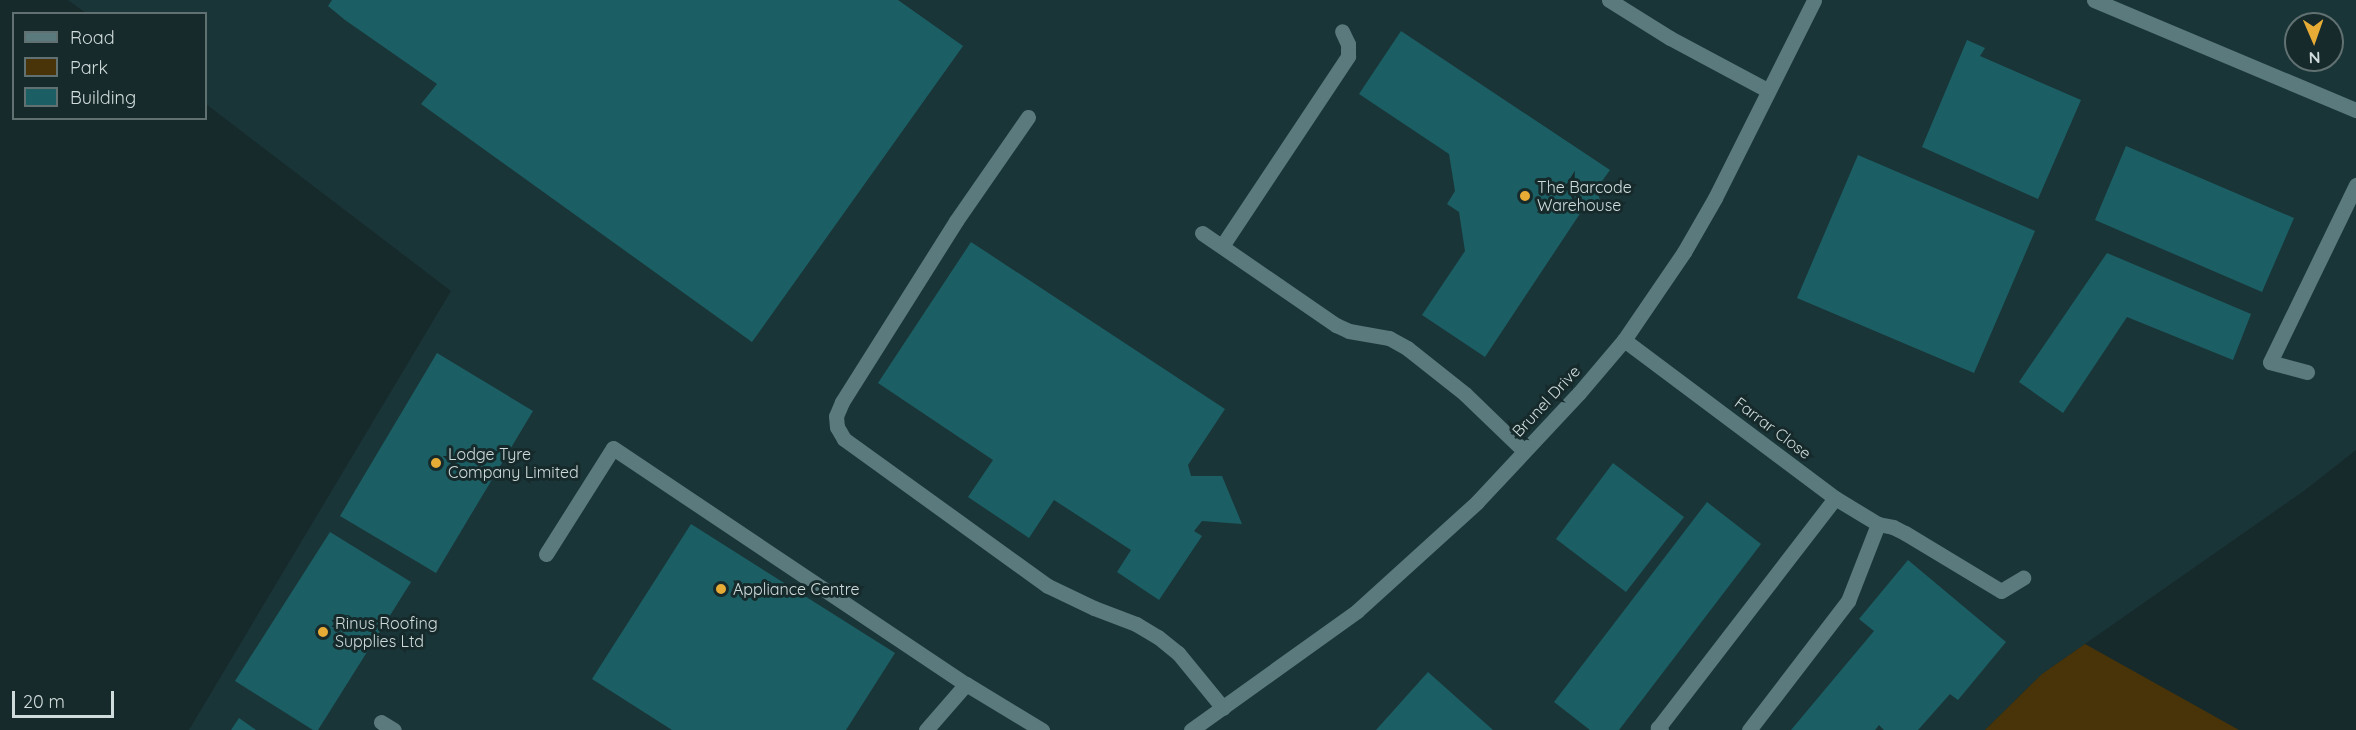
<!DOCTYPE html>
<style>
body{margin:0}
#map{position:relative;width:2356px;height:730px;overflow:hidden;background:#172a2b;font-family:Quicksand,sans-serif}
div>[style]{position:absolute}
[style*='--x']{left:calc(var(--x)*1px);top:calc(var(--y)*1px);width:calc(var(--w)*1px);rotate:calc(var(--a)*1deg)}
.built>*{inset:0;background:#1a3538}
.green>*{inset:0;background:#493409}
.building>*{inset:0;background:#1b5f64}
.minor>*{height:15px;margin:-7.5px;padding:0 7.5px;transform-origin:7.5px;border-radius:7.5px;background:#5a7a7d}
.dots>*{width:16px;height:16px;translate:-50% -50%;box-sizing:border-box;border:3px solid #172a2b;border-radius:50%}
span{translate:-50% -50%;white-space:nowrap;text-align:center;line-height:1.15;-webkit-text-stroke:6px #172a2b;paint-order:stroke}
.poi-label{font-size:16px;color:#d0dbdc}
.left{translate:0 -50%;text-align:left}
.street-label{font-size:16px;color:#d0dbdc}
.legend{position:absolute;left:12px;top:12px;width:195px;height:108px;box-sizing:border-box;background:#172a2b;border:2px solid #617172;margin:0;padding:8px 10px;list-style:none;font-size:18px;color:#d0dbdc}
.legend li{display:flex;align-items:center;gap:12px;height:30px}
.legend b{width:30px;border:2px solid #617172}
.north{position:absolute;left:2284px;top:12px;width:60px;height:60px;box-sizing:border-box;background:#172a2b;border:2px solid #617172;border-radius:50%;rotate:178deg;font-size:16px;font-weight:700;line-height:24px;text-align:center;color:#d0dbdc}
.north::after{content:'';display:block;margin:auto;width:21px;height:27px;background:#e6ac36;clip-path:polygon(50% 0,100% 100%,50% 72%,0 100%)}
.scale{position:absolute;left:12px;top:691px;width:102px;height:27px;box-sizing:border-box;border:3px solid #d0dbdc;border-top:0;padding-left:8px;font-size:18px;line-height:21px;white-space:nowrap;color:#d0dbdc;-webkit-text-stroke:4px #172a2b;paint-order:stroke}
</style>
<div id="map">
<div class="built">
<i style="clip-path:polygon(evenodd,68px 0,2356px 0,2356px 450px,2305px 490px,2042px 674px,1985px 730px,189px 730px,451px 291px,206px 104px,206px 14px,86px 13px,68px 0,2296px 24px,2332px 24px,2332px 60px,2296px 60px,2296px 24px)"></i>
</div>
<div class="green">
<i style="clip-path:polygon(2085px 644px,2239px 730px,1985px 730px,2042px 674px)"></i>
</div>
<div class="building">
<i style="clip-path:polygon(332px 0,898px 0,963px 46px,752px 342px,421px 104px,437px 84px,345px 20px,328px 6px)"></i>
<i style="clip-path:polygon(1401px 31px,1610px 170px,1597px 188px,1600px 201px,1587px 203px,1485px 357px,1422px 315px,1465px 251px,1459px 212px,1447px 204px,1455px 191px,1449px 154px,1359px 94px)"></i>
<i style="clip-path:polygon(1967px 40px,1985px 48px,1980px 56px,2081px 100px,2038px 199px,1922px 147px)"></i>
<i style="clip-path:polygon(2126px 146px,2294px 218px,2262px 292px,2095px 220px)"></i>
<i style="clip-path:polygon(1858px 155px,2035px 231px,1974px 373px,1797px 298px)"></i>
<i style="clip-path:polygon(971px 242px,1225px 409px,1188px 465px,1191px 476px,1222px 476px,1242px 524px,1202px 521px,1194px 531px,1202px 536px,1159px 600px,1117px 572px,1131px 550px,1054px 500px,1029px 538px,968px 497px,993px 460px,878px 383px)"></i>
<i style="clip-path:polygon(2107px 253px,2251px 314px,2233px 360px,2127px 317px,2063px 413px,2019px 382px)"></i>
<i style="clip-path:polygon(437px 353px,533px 411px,436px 573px,340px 516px)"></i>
<i style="clip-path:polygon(1613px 463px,1684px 517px,1626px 592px,1556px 539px)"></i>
<i style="clip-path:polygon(1707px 502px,1761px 544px,1619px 730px,1590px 730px,1554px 702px)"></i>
<i style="clip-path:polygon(691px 524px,895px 653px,846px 730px,672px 730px,592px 679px)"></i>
<i style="clip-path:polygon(330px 532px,411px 582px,318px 730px,313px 730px,235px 681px)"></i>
<i style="clip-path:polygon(1908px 560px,2006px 642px,1958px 700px,1950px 694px,1918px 730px,1884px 730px,1879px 725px,1875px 730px,1791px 730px,1874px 631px,1859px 619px)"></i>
<i style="clip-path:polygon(1428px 672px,1493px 730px,1376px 730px)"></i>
<i style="clip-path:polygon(239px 718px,256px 730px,231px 730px)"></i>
</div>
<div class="minor">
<i style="--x:1609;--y:0;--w:72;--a:31.9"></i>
<i style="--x:1670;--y:38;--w:110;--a:28.2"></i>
<i style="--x:2094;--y:0;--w:284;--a:22.8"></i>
<i style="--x:1028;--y:117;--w:126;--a:124.7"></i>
<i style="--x:956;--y:221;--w:214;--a:122.2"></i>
<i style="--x:842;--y:402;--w:15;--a:113"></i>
<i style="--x:836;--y:416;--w:11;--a:85"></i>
<i style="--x:837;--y:427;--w:14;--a:60"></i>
<i style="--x:844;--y:439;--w:251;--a:35.8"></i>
<i style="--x:1048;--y:586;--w:51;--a:25.6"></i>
<i style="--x:1094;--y:608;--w:45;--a:20.9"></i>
<i style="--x:1136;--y:624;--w:26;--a:31"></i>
<i style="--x:1158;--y:637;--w:26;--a:39"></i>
<i style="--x:1178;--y:653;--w:71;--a:50.7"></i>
<i style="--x:1202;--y:233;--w:163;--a:34.5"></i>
<i style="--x:1336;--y:325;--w:14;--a:25"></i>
<i style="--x:1349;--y:331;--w:41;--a:9.9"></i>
<i style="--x:1389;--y:338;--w:21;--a:29"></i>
<i style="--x:1407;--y:348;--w:74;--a:38.4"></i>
<i style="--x:1465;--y:394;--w:82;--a:44"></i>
<i style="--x:1222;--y:246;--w:228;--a:-56.4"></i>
<i style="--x:1348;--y:56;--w:12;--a:-90"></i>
<i style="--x:1348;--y:44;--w:14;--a:-115"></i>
<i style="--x:1624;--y:340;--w:264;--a:36.8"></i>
<i style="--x:1835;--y:498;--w:50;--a:31.2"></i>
<i style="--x:1878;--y:524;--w:15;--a:11"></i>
<i style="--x:1893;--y:527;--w:13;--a:27"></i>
<i style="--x:1905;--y:533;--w:112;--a:31.1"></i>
<i style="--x:2001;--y:591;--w:26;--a:-31"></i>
<i style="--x:2307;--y:372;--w:38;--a:-165"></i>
<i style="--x:2270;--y:362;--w:197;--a:-64.1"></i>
<i style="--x:546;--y:554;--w:125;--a:-57.7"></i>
<i style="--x:613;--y:448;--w:425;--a:33.8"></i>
<i style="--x:966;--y:684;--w:89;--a:31.2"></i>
<i style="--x:381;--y:722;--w:15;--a:32"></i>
<i style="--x:926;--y:730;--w:61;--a:-49"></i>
<i style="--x:1191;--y:730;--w:204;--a:-35.6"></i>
<i style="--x:1357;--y:611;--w:162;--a:-42.2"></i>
<i style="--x:1477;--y:502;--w:149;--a:-46.9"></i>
<i style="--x:1579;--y:393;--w:70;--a:-49.7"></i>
<i style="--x:1624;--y:340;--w:107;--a:-55.7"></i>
<i style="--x:1684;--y:252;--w:62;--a:-60.1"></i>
<i style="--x:1715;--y:198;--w:221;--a:-63.4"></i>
<i style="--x:1661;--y:730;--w:4;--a:-146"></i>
<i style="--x:1658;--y:728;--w:290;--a:-52.4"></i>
<i style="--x:1749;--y:730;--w:163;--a:-52.5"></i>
<i style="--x:1848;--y:601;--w:83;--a:-68.7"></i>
</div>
<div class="dots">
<i style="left:1525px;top:196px;background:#e6ac36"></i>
<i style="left:436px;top:463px;background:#e6ac36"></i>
<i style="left:721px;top:589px;background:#e6ac36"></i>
<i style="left:323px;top:632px;background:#e6ac36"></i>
</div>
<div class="poi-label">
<span class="left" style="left:1537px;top:196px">The Barcode<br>Warehouse</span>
<span class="left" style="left:448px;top:463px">Lodge Tyre<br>Company Limited</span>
<span class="left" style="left:733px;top:589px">Appliance Centre</span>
<span class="left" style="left:335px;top:632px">Rinus Roofing<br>Supplies Ltd</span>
</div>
<div class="street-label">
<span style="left:1546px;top:401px;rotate:-47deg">Brunel Drive</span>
<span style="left:1773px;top:428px;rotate:37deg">Farrar Close</span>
</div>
<ul class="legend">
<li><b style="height:8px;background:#5a7a7d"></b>Road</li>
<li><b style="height:16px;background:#493409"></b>Park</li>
<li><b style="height:16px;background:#1b5f64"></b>Building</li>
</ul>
<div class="north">N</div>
<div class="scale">20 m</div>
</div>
